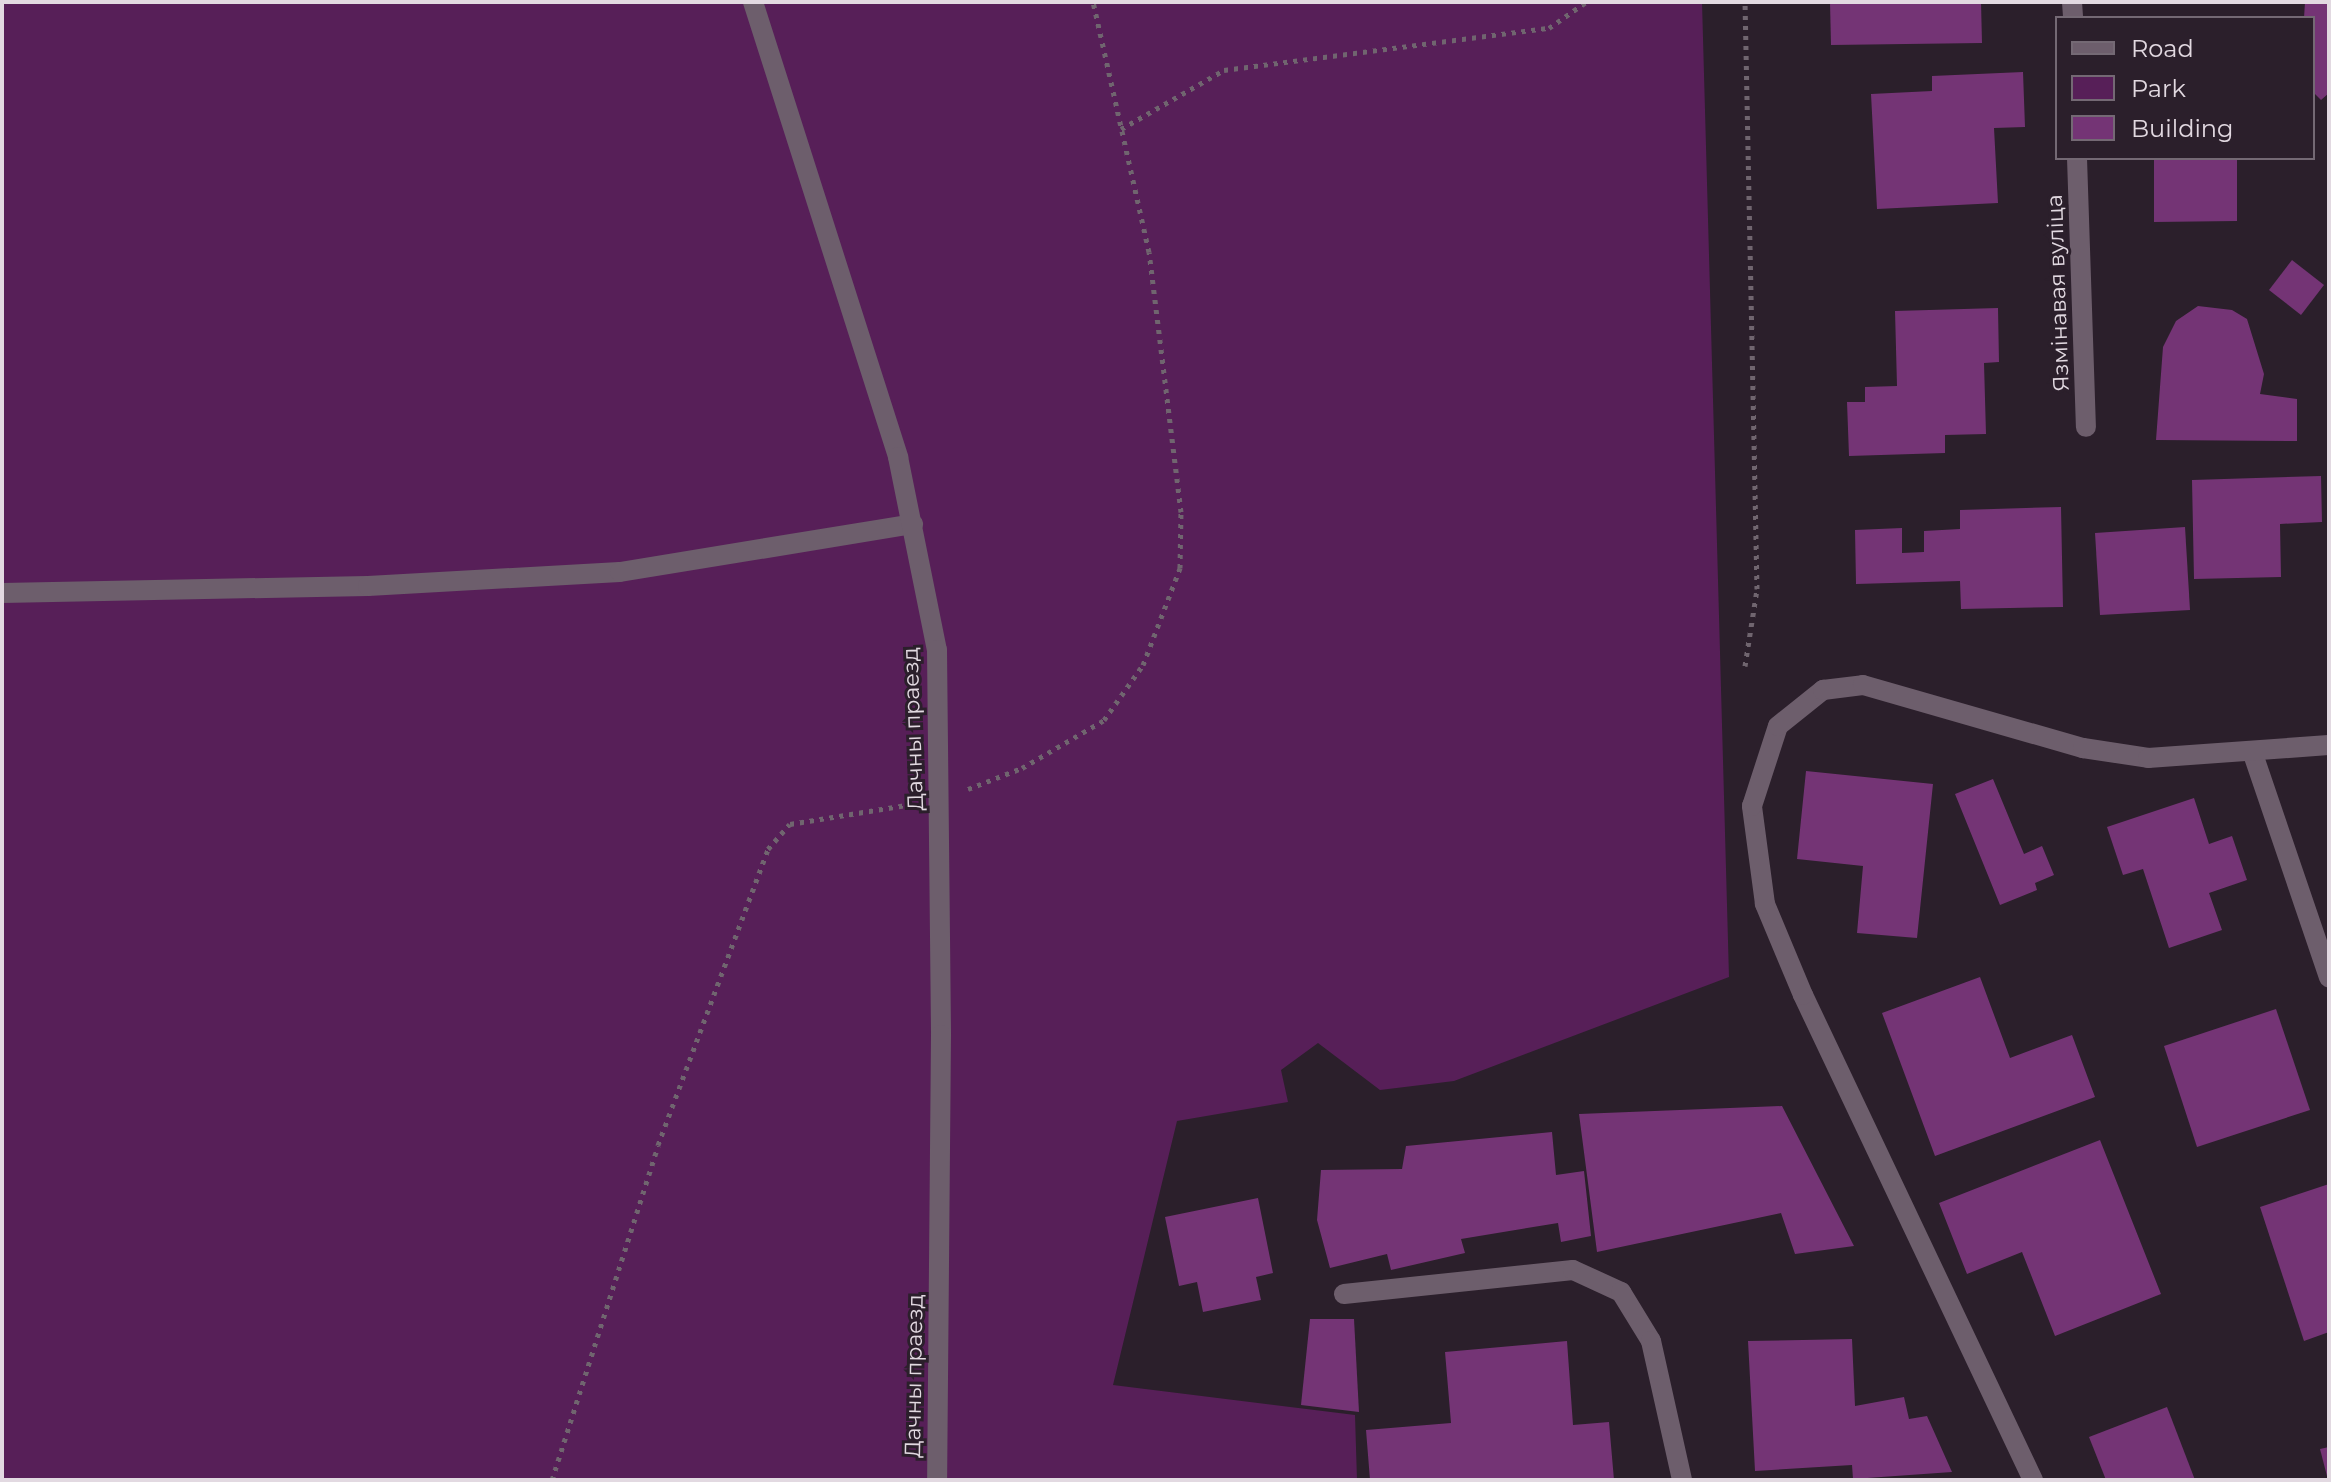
<!DOCTYPE html>
<meta charset="utf-8">
<style>
body{margin:0}
#map{position:relative;width:2331px;height:1482px;overflow:hidden;background:#2b1f2b;font-family:Montserrat,sans-serif}
div>[style]{position:absolute}
[style*='--x']{left:calc(var(--x)*1px);top:calc(var(--y)*1px);width:calc(var(--w)*1px);rotate:calc(var(--a)*1deg)}
.green>*{inset:0;background:#571f58}
.building>*{inset:0;background:#743475}
.path>*{height:5px;margin-top:-2.5px;transform-origin:0;background:repeating-linear-gradient(90deg,#70656f 0 4px,transparent 0 10px)}
.lane>*{height:20px;margin:-10px;padding:0 10px;transform-origin:10px;border-radius:10px;background:#6d5e6c}
.street>*{height:20px;margin:-10px;padding:0 10px;transform-origin:10px;border-radius:10px;background:#6d5e6c}
span{translate:-50% -50%;white-space:nowrap;text-align:center;line-height:1.15;-webkit-text-stroke:6px #2b1f2b;paint-order:stroke}
.street-label{font-size:22px;color:#e2d9e1}
.frame{position:absolute;inset:0;border:4px solid #e2d9e1;pointer-events:none}
.legend{position:absolute;left:2055px;top:16px;width:260px;height:144px;box-sizing:border-box;background:#2b1f2b;border:2px solid #746974;margin:0;padding:10px 14px;list-style:none;font-size:24px;color:#e2d9e1}
.legend li{display:flex;align-items:center;gap:16px;height:40px}
.legend b{width:40px;border:2px solid #746974}
</style>
<div id="map">
<div class="green">
<i style="clip-path:polygon(2px 2px,1702px 2px,1729px 977px,1454px 1081px,1380px 1090px,1318px 1043px,1281px 1070px,1288px 1102px,1177px 1121px,1113px 1385px,1355px 1415px,1357px 1480px,2px 1480px)"></i>
</div>
<div class="building">
<i style="clip-path:polygon(1830px 2px,1981px 2px,1982px 43px,1831px 45px)"></i>
<i style="clip-path:polygon(2305px 2px,2329px 2px,2329px 93px,2321px 100px,2313px 92px,2313px 18px,2304px 18px)"></i>
<i style="clip-path:polygon(2023px 72px,2025px 127px,1994px 128px,1998px 203px,1877px 209px,1871px 94px,1932px 91px,1932px 76px)"></i>
<i style="clip-path:polygon(2154px 158px,2237px 158px,2237px 221px,2154px 222px)"></i>
<i style="clip-path:polygon(2292px 260px,2324px 285px,2301px 315px,2269px 290px)"></i>
<i style="clip-path:polygon(2198px 306px,2232px 310px,2247px 319px,2264px 374px,2260px 394px,2297px 399px,2297px 441px,2156px 440px,2163px 347px,2176px 321px)"></i>
<i style="clip-path:polygon(1998px 308px,1999px 362px,1984px 363px,1986px 434px,1945px 435px,1945px 453px,1849px 456px,1847px 402px,1865px 402px,1865px 387px,1897px 386px,1895px 311px)"></i>
<i style="clip-path:polygon(2321px 476px,2322px 522px,2280px 524px,2281px 577px,2194px 579px,2192px 480px)"></i>
<i style="clip-path:polygon(2061px 507px,2063px 607px,1961px 609px,1960px 581px,1856px 584px,1855px 530px,1902px 528px,1902px 553px,1924px 552px,1924px 531px,1960px 529px,1960px 510px)"></i>
<i style="clip-path:polygon(2185px 527px,2190px 610px,2100px 615px,2095px 533px)"></i>
<i style="clip-path:polygon(1806px 771px,1933px 784px,1917px 938px,1857px 933px,1863px 866px,1797px 859px)"></i>
<i style="clip-path:polygon(1993px 779px,2024px 854px,2042px 846px,2054px 875px,2035px 883px,2037px 890px,2000px 905px,1955px 794px)"></i>
<i style="clip-path:polygon(2194px 798px,2209px 844px,2232px 836px,2247px 880px,2209px 893px,2222px 930px,2169px 948px,2143px 869px,2123px 875px,2107px 827px)"></i>
<i style="clip-path:polygon(1980px 977px,2010px 1058px,2072px 1035px,2095px 1097px,1935px 1156px,1882px 1013px)"></i>
<i style="clip-path:polygon(2276px 1009px,2310px 1110px,2197px 1147px,2164px 1046px)"></i>
<i style="clip-path:polygon(1782px 1106px,1854px 1246px,1795px 1254px,1781px 1213px,1597px 1252px,1579px 1114px)"></i>
<i style="clip-path:polygon(1552px 1132px,1556px 1175px,1584px 1171px,1591px 1236px,1561px 1242px,1558px 1223px,1461px 1239px,1465px 1253px,1391px 1270px,1387px 1254px,1330px 1268px,1317px 1220px,1321px 1170px,1402px 1169px,1406px 1146px)"></i>
<i style="clip-path:polygon(2100px 1140px,2161px 1294px,2055px 1336px,2022px 1252px,1967px 1274px,1939px 1203px)"></i>
<i style="clip-path:polygon(2329px 1184px,2329px 1332px,2304px 1341px,2260px 1207px)"></i>
<i style="clip-path:polygon(1258px 1198px,1273px 1273px,1256px 1277px,1261px 1300px,1203px 1312px,1197px 1282px,1179px 1286px,1165px 1217px)"></i>
<i style="clip-path:polygon(1310px 1319px,1354px 1319px,1359px 1412px,1301px 1405px)"></i>
<i style="clip-path:polygon(1852px 1339px,1855px 1406px,1904px 1397px,1909px 1419px,1927px 1416px,1952px 1472px,1853px 1479px,1852px 1465px,1755px 1471px,1748px 1341px)"></i>
<i style="clip-path:polygon(1567px 1341px,1573px 1425px,1609px 1422px,1614px 1480px,1370px 1480px,1366px 1430px,1451px 1423px,1445px 1352px)"></i>
<i style="clip-path:polygon(2167px 1407px,2195px 1480px,2106px 1480px,2089px 1437px)"></i>
<i style="clip-path:polygon(2329px 1447px,2329px 1480px,2328px 1480px,2320px 1449px)"></i>
</div>
<div class="path">
<i style="--x:1121;--y:129;--w:119;--a:-29.8"></i>
<i style="--x:1224;--y:70;--w:328;--a:-7.4"></i>
<i style="--x:1549;--y:28;--w:45;--a:-35.1"></i>
<i style="--x:1745;--y:666;--w:78;--a:-81.1"></i>
<i style="--x:1757;--y:589;--w:587;--a:-91.17"></i>
<i style="--x:968;--y:789;--w:58;--a:-21.3"></i>
<i style="--x:1022;--y:768;--w:95;--a:-30.3"></i>
<i style="--x:1104;--y:720;--w:67;--a:-54.7"></i>
<i style="--x:1143;--y:665;--w:104;--a:-69.1"></i>
<i style="--x:1180;--y:568;--w:56;--a:-89"></i>
<i style="--x:1181;--y:512;--w:262;--a:-97"></i>
<i style="--x:1149;--y:252;--w:256;--a:-102.6"></i>
<i style="--x:552;--y:1480;--w:351;--a:-72.4"></i>
<i style="--x:658;--y:1145;--w:316;--a:-69.6"></i>
<i style="--x:768;--y:849;--w:33;--a:-49"></i>
<i style="--x:790;--y:824;--w:124;--a:-9.3"></i>
</div>
<div class="lane">
<i style="--x:2072;--y:2;--w:16;--a:86"></i>
<i style="--x:2077;--y:158;--w:269;--a:88.1"></i>
<i style="--x:2;--y:593;--w:366;--a:-1.1"></i>
<i style="--x:368;--y:586;--w:252;--a:-3.2"></i>
<i style="--x:620;--y:572;--w:297;--a:-9.3"></i>
<i style="--x:2253;--y:754;--w:236;--a:71.2"></i>
<i style="--x:1344;--y:1294;--w:230;--a:-6"></i>
<i style="--x:1573;--y:1270;--w:53;--a:24.6"></i>
<i style="--x:1621;--y:1292;--w:57;--a:58.5"></i>
<i style="--x:1651;--y:1341;--w:142;--a:77.4"></i>
<i style="--x:2033;--y:1480;--w:537;--a:-115.37"></i>
<i style="--x:1803;--y:995;--w:99;--a:-112.7"></i>
<i style="--x:1765;--y:904;--w:99;--a:-97.6"></i>
<i style="--x:1752;--y:806;--w:84;--a:-72"></i>
<i style="--x:1778;--y:726;--w:58;--a:-38.7"></i>
<i style="--x:1823;--y:690;--w:40;--a:-7.1"></i>
<i style="--x:1863;--y:685;--w:229;--a:16"></i>
<i style="--x:2083;--y:748;--w:66;--a:8.7"></i>
<i style="--x:2148;--y:758;--w:181;--a:-4.1"></i>
</div>
<div class="street">
<i style="--x:753;--y:2;--w:478;--a:72.3"></i>
<i style="--x:898;--y:457;--w:197;--a:78.6"></i>
<i style="--x:937;--y:650;--w:385;--a:89.4"></i>
<i style="--x:941;--y:1035;--w:445;--a:90.5"></i>
</div>
<div class="street-label">
<span style="left:2058px;top:293px;rotate:-92deg">Язмінавая вуліца</span>
<span style="left:913px;top:729px;rotate:-92deg">Дачны праезд</span>
<span style="left:914px;top:1376px;rotate:-89deg">Дачны праезд</span>
</div>
<div class="frame"></div>
<ul class="legend">
<li><b style="height:10px;background:#6d5e6c"></b>Road</li>
<li><b style="height:22px;background:#571f58"></b>Park</li>
<li><b style="height:22px;background:#743475"></b>Building</li>
</ul>
</div>
